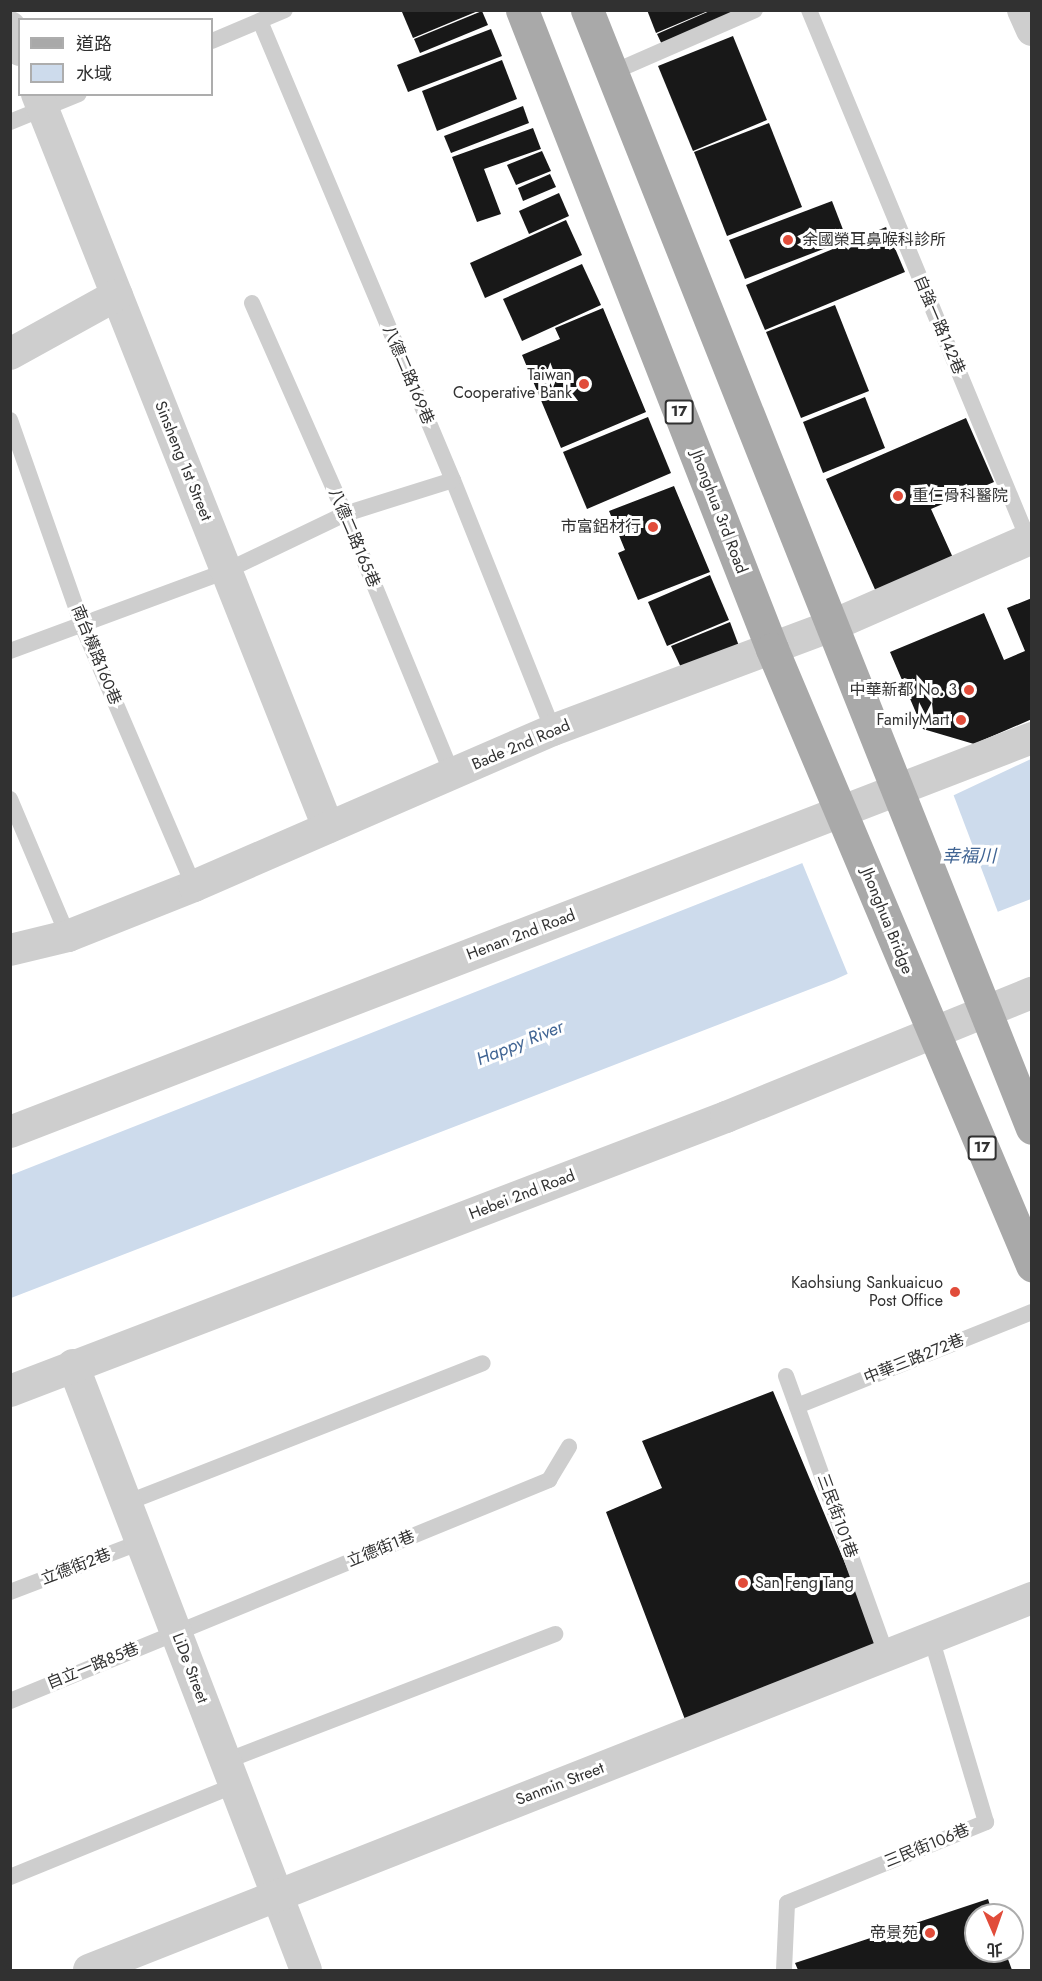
<!DOCTYPE html>
<meta charset="utf-8">
<style>
body{margin:0}
#map{position:relative;width:1042px;height:1981px;overflow:hidden;background:#fff;font-family:Jost,"Noto Sans TC",sans-serif}
div>[style]{position:absolute}
[style*='--x']{left:calc(var(--x)*1px);top:calc(var(--y)*1px);width:calc(var(--w)*1px);rotate:calc(var(--a)*1deg)}
.water>*{inset:0;background:#cddbec}
.pier>*{inset:0;background:#fff}
.building>*{inset:0;background:#181818}
.service>*{height:16px;margin:-8px;padding:0 8px;transform-origin:8px;border-radius:8px;background:#cecece}
.minor>*{height:32px;margin:-16px;padding:0 16px;transform-origin:16px;border-radius:16px;background:#cecece}
.primary>*{height:33px;margin:-16.5px;padding:0 16.5px;transform-origin:16.5px;border-radius:16.5px;background:#a9a9a9}
.dots>*{width:16px;height:16px;translate:-50% -50%;box-sizing:border-box;border:3px solid #fff;border-radius:50%}
span{translate:-50% -50%;white-space:nowrap;text-align:center;line-height:1.15;-webkit-text-stroke:6px #fff;paint-order:stroke}
.shield-label span{padding:2px 4px;background:#fff;border:2px solid;border-radius:4px;-webkit-text-stroke-width:0}
.shield-label{font-size:15px;color:#313131;font-weight:700}
.poi-label{font-size:16px;color:#313131}
.left{translate:0 -50%;text-align:left}
.right{translate:-100% -50%;text-align:right}
.street-label{font-size:16px;color:#313131}
.water-label{font-size:18px;color:#406493;font-style:italic}
.frame{position:absolute;inset:0;border:12px solid #313131;pointer-events:none}
.legend{position:absolute;left:18px;top:18px;width:195px;height:78px;box-sizing:border-box;background:#fff;border:2px solid #adadad;margin:0;padding:8px 10px;list-style:none;font-size:18px;color:#313131}
.legend li{display:flex;align-items:center;gap:12px;height:30px}
.legend b{width:30px;border:2px solid #adadad}
.north{position:absolute;left:964px;top:1903px;width:60px;height:60px;box-sizing:border-box;background:#fff;border:2px solid #adadad;border-radius:50%;rotate:178deg;font-size:16px;font-weight:700;line-height:24px;text-align:center;color:#313131}
.north::after{content:'';display:block;margin:auto;width:21px;height:27px;background:#e14c3a;clip-path:polygon(50% 0,100% 100%,50% 72%,0 100%)}
</style>
<div id="map">
<div class="water">
<i style="clip-path:polygon(1031px 759px,1031px 899px,909px 946px,834px 980px,11px 1298px,11px 1175px,848px 845px)"></i>
</div>
<div class="pier">
<i style="clip-path:polygon(952px 791px,999px 915px,849px 977px,801px 860px)"></i>
</div>
<div class="building">
<i style="clip-path:polygon(405px 10px,478px 10px,478px 11px,413px 38px,402px 12px)"></i>
<i style="clip-path:polygon(647px 10px,708px 10px,708px 11px,656px 33px)"></i>
<i style="clip-path:polygon(712px 10px,754px 10px,664px 49px,657px 34px)"></i>
<i style="clip-path:polygon(482px 11px,488px 25px,420px 53px,414px 39px)"></i>
<i style="clip-path:polygon(491px 29px,502px 56px,408px 92px,397px 65px)"></i>
<i style="clip-path:polygon(733px 36px,767px 120px,693px 151px,658px 66px)"></i>
<i style="clip-path:polygon(502px 60px,517px 99px,437px 131px,422px 91px)"></i>
<i style="clip-path:polygon(523px 106px,529px 123px,451px 153px,444px 136px)"></i>
<i style="clip-path:polygon(769px 123px,802px 207px,727px 236px,694px 152px)"></i>
<i style="clip-path:polygon(533px 128px,541px 149px,484px 169px,501px 214px,477px 222px,452px 157px)"></i>
<i style="clip-path:polygon(542px 151px,551px 171px,516px 185px,507px 165px)"></i>
<i style="clip-path:polygon(550px 174px,556px 187px,523px 201px,518px 188px)"></i>
<i style="clip-path:polygon(559px 193px,569px 216px,529px 234px,519px 211px)"></i>
<i style="clip-path:polygon(832px 201px,847px 240px,745px 279px,729px 240px)"></i>
<i style="clip-path:polygon(566px 220px,582px 255px,485px 298px,470px 263px)"></i>
<i style="clip-path:polygon(886px 227px,905px 272px,765px 330px,746px 285px)"></i>
<i style="clip-path:polygon(582px 264px,601px 305px,522px 341px,503px 299px)"></i>
<i style="clip-path:polygon(835px 305px,869px 391px,801px 418px,766px 332px)"></i>
<i style="clip-path:polygon(603px 308px,646px 412px,561px 448px,522px 355px,560px 339px,555px 328px)"></i>
<i style="clip-path:polygon(865px 397px,885px 448px,823px 473px,803px 422px)"></i>
<i style="clip-path:polygon(648px 417px,671px 473px,587px 509px,563px 452px)"></i>
<i style="clip-path:polygon(966px 418px,994px 482px,931px 509px,954px 560px,877px 594px,826px 479px)"></i>
<i style="clip-path:polygon(674px 486px,710px 572px,638px 600px,618px 553px,625px 550px,609px 511px)"></i>
<i style="clip-path:polygon(710px 575px,729px 620px,667px 646px,648px 602px)"></i>
<i style="clip-path:polygon(1032px 598px,1032px 719px,974px 744px,923px 729px,890px 652px,984px 613px,1004px 660px,1025px 651px,1007px 608px)"></i>
<i style="clip-path:polygon(730px 622px,742px 654px,685px 676px,671px 646px)"></i>
<i style="clip-path:polygon(773px 1391px,883px 1654px,689px 1730px,606px 1512px,662px 1488px,642px 1441px)"></i>
<i style="clip-path:polygon(988px 1899px,993px 1915px,976px 1915px,976px 1951px,1005px 1951px,1012px 1970px,798px 1970px,795px 1963px)"></i>
</div>
<div class="service">
<i style="--x:809;--y:10;--w:573;--a:67.51"></i>
<i style="--x:260;--y:21;--w:498;--a:67.2"></i>
<i style="--x:453;--y:480;--w:269;--a:68.2"></i>
<i style="--x:212;--y:41;--w:79;--a:-23"></i>
<i style="--x:611;--y:73;--w:157;--a:-23.6"></i>
<i style="--x:10;--y:122;--w:74;--a:-22.1"></i>
<i style="--x:252;--y:303;--w:231;--a:66.2"></i>
<i style="--x:345;--y:514;--w:281;--a:67.6"></i>
<i style="--x:10;--y:420;--w:217;--a:70.6"></i>
<i style="--x:82;--y:625;--w:284;--a:66.8"></i>
<i style="--x:10;--y:651;--w:230;--a:-20.3"></i>
<i style="--x:226;--y:571;--w:132;--a:-25.6"></i>
<i style="--x:345;--y:514;--w:113;--a:-17.5"></i>
<i style="--x:10;--y:799;--w:149;--a:67.1"></i>
<i style="--x:786;--y:1376;--w:298;--a:70.2"></i>
<i style="--x:797;--y:1406;--w:253;--a:-21.8"></i>
<i style="--x:126;--y:1503;--w:383;--a:-21.4"></i>
<i style="--x:10;--y:1592;--w:140;--a:-20.9"></i>
<i style="--x:10;--y:1701;--w:583;--a:-22.29"></i>
<i style="--x:549;--y:1480;--w:39;--a:-59"></i>
<i style="--x:226;--y:1761;--w:353;--a:-21.1"></i>
<i style="--x:10;--y:1877;--w:243;--a:-22.2"></i>
<i style="--x:784;--y:1970;--w:67;--a:-87.4"></i>
<i style="--x:787;--y:1903;--w:215;--a:-22.1"></i>
<i style="--x:986;--y:1822;--w:192;--a:-106.6"></i>
</div>
<div class="minor">
<i style="--x:1023;--y:10;--w:22;--a:66"></i>
<i style="--x:10;--y:27;--w:25;--a:67"></i>
<i style="--x:37;--y:94;--w:789;--a:68.35"></i>
<i style="--x:10;--y:354;--w:122;--a:-28.9"></i>
<i style="--x:10;--y:950;--w:60;--a:-13.6"></i>
<i style="--x:68;--y:936;--w:136;--a:-21.6"></i>
<i style="--x:194;--y:886;--w:391;--a:-23.5"></i>
<i style="--x:553;--y:730;--w:297;--a:-20.5"></i>
<i style="--x:831;--y:626;--w:219;--a:-23.6"></i>
<i style="--x:10;--y:1132;--w:1095;--a:-21.08"></i>
<i style="--x:73;--y:1365;--w:648;--a:68.94"></i>
<i style="--x:10;--y:1391;--w:767;--a:-20.94"></i>
<i style="--x:726;--y:1117;--w:330;--a:-22.1"></i>
<i style="--x:89;--y:1970;--w:1014;--a:-21.53"></i>
</div>
<div class="primary">
<i style="--x:522;--y:10;--w:686;--a:68.63"></i>
<i style="--x:772;--y:649;--w:669;--a:67.12"></i>
<i style="--x:587;--y:10;--w:1203;--a:68.3"></i>
</div>
<div class="dots">
<i style="left:788px;top:240px;background:#e14c3a"></i>
<i style="left:584px;top:384px;background:#e14c3a"></i>
<i style="left:898px;top:496px;background:#e14c3a"></i>
<i style="left:653px;top:527px;background:#e14c3a"></i>
<i style="left:969px;top:690px;background:#e14c3a"></i>
<i style="left:961px;top:720px;background:#e14c3a"></i>
<i style="left:955px;top:1292px;background:#e14c3a"></i>
<i style="left:743px;top:1583px;background:#e14c3a"></i>
<i style="left:930px;top:1933px;background:#e14c3a"></i>
</div>
<div class="shield-label">
<span style="left:679px;top:412px">17</span>
<span style="left:982px;top:1148px">17</span>
</div>
<div class="poi-label">
<span class="left" style="left:802px;top:240px">余國榮耳鼻喉科診所</span>
<span class="right" style="left:572px;top:384px">Taiwan<br>Cooperative Bank</span>
<span class="left" style="left:912px;top:496px">重仁骨科醫院</span>
<span class="right" style="left:641px;top:527px">市富鋁材行</span>
<span class="right" style="left:957px;top:690px">中華新都 No. 3</span>
<span class="right" style="left:949px;top:720px">FamilyMart</span>
<span class="right" style="left:943px;top:1292px">Kaohsiung Sankuaicuo<br>Post Office</span>
<span class="left" style="left:755px;top:1583px">San Feng Tang</span>
<span class="right" style="left:918px;top:1933px">帝景苑</span>
</div>
<div class="street-label">
<span style="left:939px;top:325px;rotate:67deg">自強一路142巷</span>
<span style="left:408px;top:375px;rotate:67deg">八德二路169巷</span>
<span style="left:183px;top:461px;rotate:68deg">Sinsheng 1st Street</span>
<span style="left:719px;top:512px;rotate:69deg">Jhonghua 3rd Road</span>
<span style="left:354px;top:538px;rotate:67deg">八德二路165巷</span>
<span style="left:96px;top:655px;rotate:68deg">南台橫路160巷</span>
<span style="left:521px;top:745px;rotate:-23deg">Bade 2nd Road</span>
<span style="left:887px;top:921px;rotate:68deg">Jhonghua Bridge</span>
<span style="left:521px;top:935px;rotate:-21deg">Henan 2nd Road</span>
<span style="left:522px;top:1195px;rotate:-21deg">Hebei 2nd Road</span>
<span style="left:914px;top:1359px;rotate:-22deg">中華三路272巷</span>
<span style="left:837px;top:1516px;rotate:70deg">三民街101巷</span>
<span style="left:381px;top:1549px;rotate:-22deg">立德街1巷</span>
<span style="left:76px;top:1567px;rotate:-21deg">立德街2巷</span>
<span style="left:93px;top:1666px;rotate:-22deg">自立一路85巷</span>
<span style="left:190px;top:1668px;rotate:69deg">LiDe Street</span>
<span style="left:560px;top:1784px;rotate:-21deg">Sanmin Street</span>
<span style="left:927px;top:1846px;rotate:-22deg">三民街106巷</span>
</div>
<div class="water-label">
<span style="left:969px;top:856px">幸福川</span>
<span style="left:520px;top:1043px;rotate:-22deg">Happy River</span>
</div>
<div class="frame"></div>
<ul class="legend">
<li><b style="height:8px;background:#a9a9a9"></b>道路</li>
<li><b style="height:16px;background:#cddbec"></b>水域</li>
</ul>
<div class="north">北</div>
</div>
